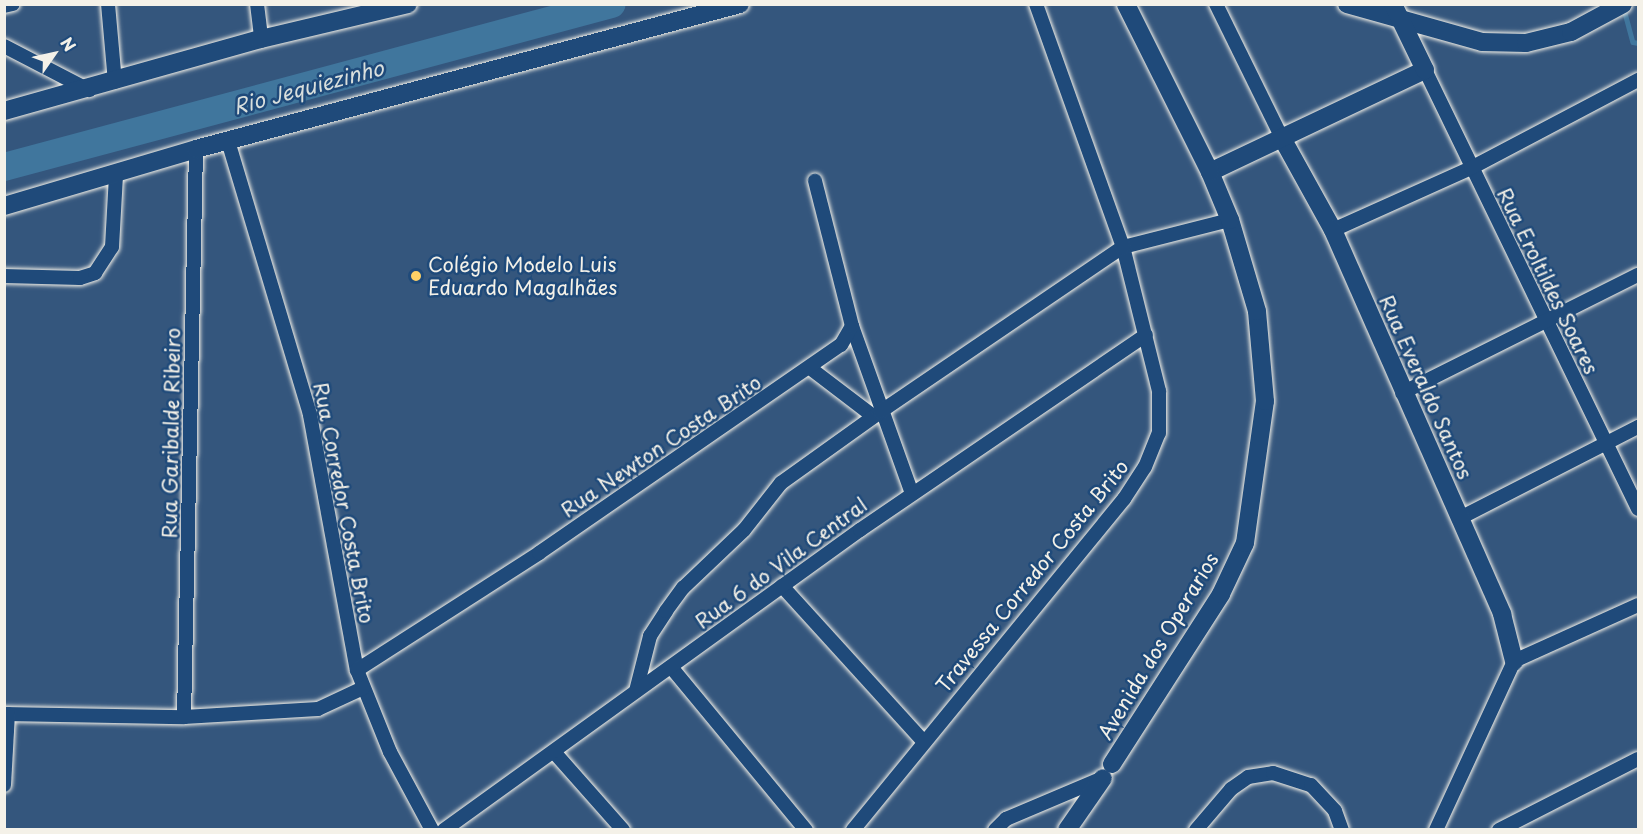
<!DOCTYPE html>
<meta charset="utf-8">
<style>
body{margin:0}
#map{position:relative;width:1643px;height:834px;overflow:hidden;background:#34567d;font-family:"Playpen Sans",sans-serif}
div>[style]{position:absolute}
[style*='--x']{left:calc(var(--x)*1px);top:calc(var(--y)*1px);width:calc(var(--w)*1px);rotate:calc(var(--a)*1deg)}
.stream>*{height:4.5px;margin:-2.25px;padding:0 2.25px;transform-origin:2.25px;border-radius:2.25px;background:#40769d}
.river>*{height:28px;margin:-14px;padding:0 14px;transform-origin:14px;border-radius:14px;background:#40769d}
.roads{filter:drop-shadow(0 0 2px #f4f1e8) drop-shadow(0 0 2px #f4f1e8)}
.street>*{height:14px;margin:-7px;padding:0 7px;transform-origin:7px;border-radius:7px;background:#1f4a7a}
.secondary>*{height:18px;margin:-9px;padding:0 9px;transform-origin:9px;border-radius:9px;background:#1f4a7a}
.dots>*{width:16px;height:16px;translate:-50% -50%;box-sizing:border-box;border:3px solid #1f4a7a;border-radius:50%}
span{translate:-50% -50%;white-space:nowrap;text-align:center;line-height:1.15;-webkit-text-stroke:5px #1f4a7a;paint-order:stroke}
.poi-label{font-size:20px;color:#f4f1e8}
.left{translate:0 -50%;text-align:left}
.street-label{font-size:20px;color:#f4f1e8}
.water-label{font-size:21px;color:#d9dfdd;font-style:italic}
.frame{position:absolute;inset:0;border:6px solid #f4f1e8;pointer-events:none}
.north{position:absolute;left:24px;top:24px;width:60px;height:60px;-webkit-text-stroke:4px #1f4a7a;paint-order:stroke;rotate:56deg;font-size:16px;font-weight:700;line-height:24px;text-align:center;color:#f4f1e8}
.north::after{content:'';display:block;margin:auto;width:21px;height:27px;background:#f4f1e8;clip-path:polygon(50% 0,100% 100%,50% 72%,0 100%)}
</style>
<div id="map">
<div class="stream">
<i style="--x:1624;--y:9;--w:34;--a:75"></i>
<i style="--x:1633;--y:42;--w:5;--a:11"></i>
</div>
<div class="river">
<i style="--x:4;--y:167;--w:629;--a:-15.01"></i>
</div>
<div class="roads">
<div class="street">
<i style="--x:108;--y:4;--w:78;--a:84.9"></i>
<i style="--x:257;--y:4;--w:35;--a:83"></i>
<i style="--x:1216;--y:4;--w:149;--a:63.8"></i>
<i style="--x:4;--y:6;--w:9;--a:-13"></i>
<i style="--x:4;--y:46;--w:96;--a:27.4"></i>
<i style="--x:1425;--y:70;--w:488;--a:64.1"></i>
<i style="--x:228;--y:141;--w:286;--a:73.3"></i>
<i style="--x:310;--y:415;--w:259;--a:79.6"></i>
<i style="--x:357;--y:670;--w:88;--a:68.1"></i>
<i style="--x:390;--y:752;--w:89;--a:61.7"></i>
<i style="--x:1333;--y:230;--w:151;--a:-24.2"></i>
<i style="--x:1471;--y:168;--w:189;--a:-27.8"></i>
<i style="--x:4;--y:276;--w:76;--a:1.5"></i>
<i style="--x:80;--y:278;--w:16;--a:-18"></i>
<i style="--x:95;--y:273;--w:31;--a:-57"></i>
<i style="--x:112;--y:247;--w:72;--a:-86.8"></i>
<i style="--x:852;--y:326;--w:178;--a:70.3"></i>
<i style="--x:810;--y:368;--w:79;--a:37.3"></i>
<i style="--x:1402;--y:393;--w:264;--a:-26.6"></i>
<i style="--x:1460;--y:518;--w:200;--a:-27.1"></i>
<i style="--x:782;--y:586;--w:210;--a:47.7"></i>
<i style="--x:671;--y:667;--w:212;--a:50.4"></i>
<i style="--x:357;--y:670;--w:216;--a:-32.7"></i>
<i style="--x:539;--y:553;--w:367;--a:-34.6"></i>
<i style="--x:841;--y:345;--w:22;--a:-60"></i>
<i style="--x:852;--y:326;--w:150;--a:-104.3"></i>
<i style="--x:636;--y:691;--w:57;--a:-75.7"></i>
<i style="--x:650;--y:636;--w:30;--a:-57"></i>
<i style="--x:666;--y:611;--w:29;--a:-54"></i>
<i style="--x:683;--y:588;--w:84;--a:-43.6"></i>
<i style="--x:744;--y:530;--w:60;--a:-51.8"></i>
<i style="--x:781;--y:483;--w:122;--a:-35.6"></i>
<i style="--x:880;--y:412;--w:294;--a:-34.2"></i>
<i style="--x:1123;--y:247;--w:110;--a:-14.2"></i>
<i style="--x:4;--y:714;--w:180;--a:1"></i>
<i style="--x:184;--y:717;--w:134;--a:-3.4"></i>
<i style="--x:318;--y:709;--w:50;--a:-25"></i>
<i style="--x:184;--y:717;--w:568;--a:-88.79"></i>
<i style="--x:554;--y:752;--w:104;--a:48.5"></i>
<i style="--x:4;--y:785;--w:71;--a:-86.8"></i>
<i style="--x:444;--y:830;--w:513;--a:-35.8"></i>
<i style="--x:860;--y:530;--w:346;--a:-34.3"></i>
<i style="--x:853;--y:830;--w:428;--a:-50.7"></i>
<i style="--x:1124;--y:499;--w:38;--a:-57"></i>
<i style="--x:1145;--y:467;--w:37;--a:-68"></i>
<i style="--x:1159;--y:433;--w:42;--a:-90"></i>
<i style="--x:1159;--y:391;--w:148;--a:-104"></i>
<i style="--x:1123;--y:247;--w:258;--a:-109.7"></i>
<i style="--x:995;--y:830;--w:16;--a:-45"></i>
<i style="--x:1006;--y:819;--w:105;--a:-22.9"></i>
<i style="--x:1196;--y:830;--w:54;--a:-49.5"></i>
<i style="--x:1231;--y:789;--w:21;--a:-35"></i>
<i style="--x:1248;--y:777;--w:25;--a:-9"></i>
<i style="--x:1273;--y:773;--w:40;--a:18"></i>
<i style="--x:1311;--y:785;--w:35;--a:47"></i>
<i style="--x:1335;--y:811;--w:20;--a:70"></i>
<i style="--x:1436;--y:830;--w:186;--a:-65.2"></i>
<i style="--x:1514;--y:661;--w:136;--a:-24.3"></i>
<i style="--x:1499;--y:830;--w:156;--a:-27.1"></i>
</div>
<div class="secondary">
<i style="--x:1347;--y:4;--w:140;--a:15.7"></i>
<i style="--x:1482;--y:42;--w:44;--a:1.3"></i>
<i style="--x:1526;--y:43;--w:46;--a:-13.7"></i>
<i style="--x:1571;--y:32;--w:59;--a:-28.3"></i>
<i style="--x:4;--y:111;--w:267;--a:-15.7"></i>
<i style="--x:261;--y:39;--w:151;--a:-13.4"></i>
<i style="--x:1282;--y:138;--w:105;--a:61"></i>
<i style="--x:1333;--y:230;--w:420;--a:66.2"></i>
<i style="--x:1502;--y:614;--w:49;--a:75.7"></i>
<i style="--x:1210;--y:172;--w:238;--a:-25.4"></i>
<i style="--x:1425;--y:70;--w:73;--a:-115.9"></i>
<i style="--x:4;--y:206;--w:200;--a:-16.5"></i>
<i style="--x:196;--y:149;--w:563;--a:-14.92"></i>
<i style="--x:1112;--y:764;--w:202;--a:-57.3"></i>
<i style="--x:1221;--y:594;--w:56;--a:-64.8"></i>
<i style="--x:1245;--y:543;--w:143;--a:-82"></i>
<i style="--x:1265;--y:401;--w:90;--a:-95.1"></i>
<i style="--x:1257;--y:311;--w:95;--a:-106.5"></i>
<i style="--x:1230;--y:220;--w:52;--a:-112.6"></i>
<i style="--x:1210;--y:172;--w:188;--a:-116.6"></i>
<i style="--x:1067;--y:830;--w:63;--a:-55.3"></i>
</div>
</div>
<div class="dots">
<i style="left:416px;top:276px;background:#ffd166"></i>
</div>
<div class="poi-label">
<span class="left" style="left:428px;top:276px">Colégio Modelo Luis<br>Eduardo Magalhães</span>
</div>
<div class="street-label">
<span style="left:1548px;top:281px;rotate:64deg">Rua Eroltildes Soares</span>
<span style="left:1426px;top:387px;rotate:66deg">Rua Everaldo Santos</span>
<span style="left:171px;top:433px;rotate:-89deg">Rua Garibalde Ribeiro</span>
<span style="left:661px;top:446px;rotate:-34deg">Rua Newton Costa Brito</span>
<span style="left:344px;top:503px;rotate:79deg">Rua Corredor Costa Brito</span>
<span style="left:781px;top:563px;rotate:-36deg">Rua 6 do Vila Central</span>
<span style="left:1032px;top:576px;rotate:-51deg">Travessa Corredor Costa Brito</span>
<span style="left:1158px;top:646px;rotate:-59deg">Avenida dos Operarios</span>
</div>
<div class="water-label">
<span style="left:308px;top:86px;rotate:-15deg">Rio Jequiezinho</span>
</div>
<div class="frame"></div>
<div class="north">N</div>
</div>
